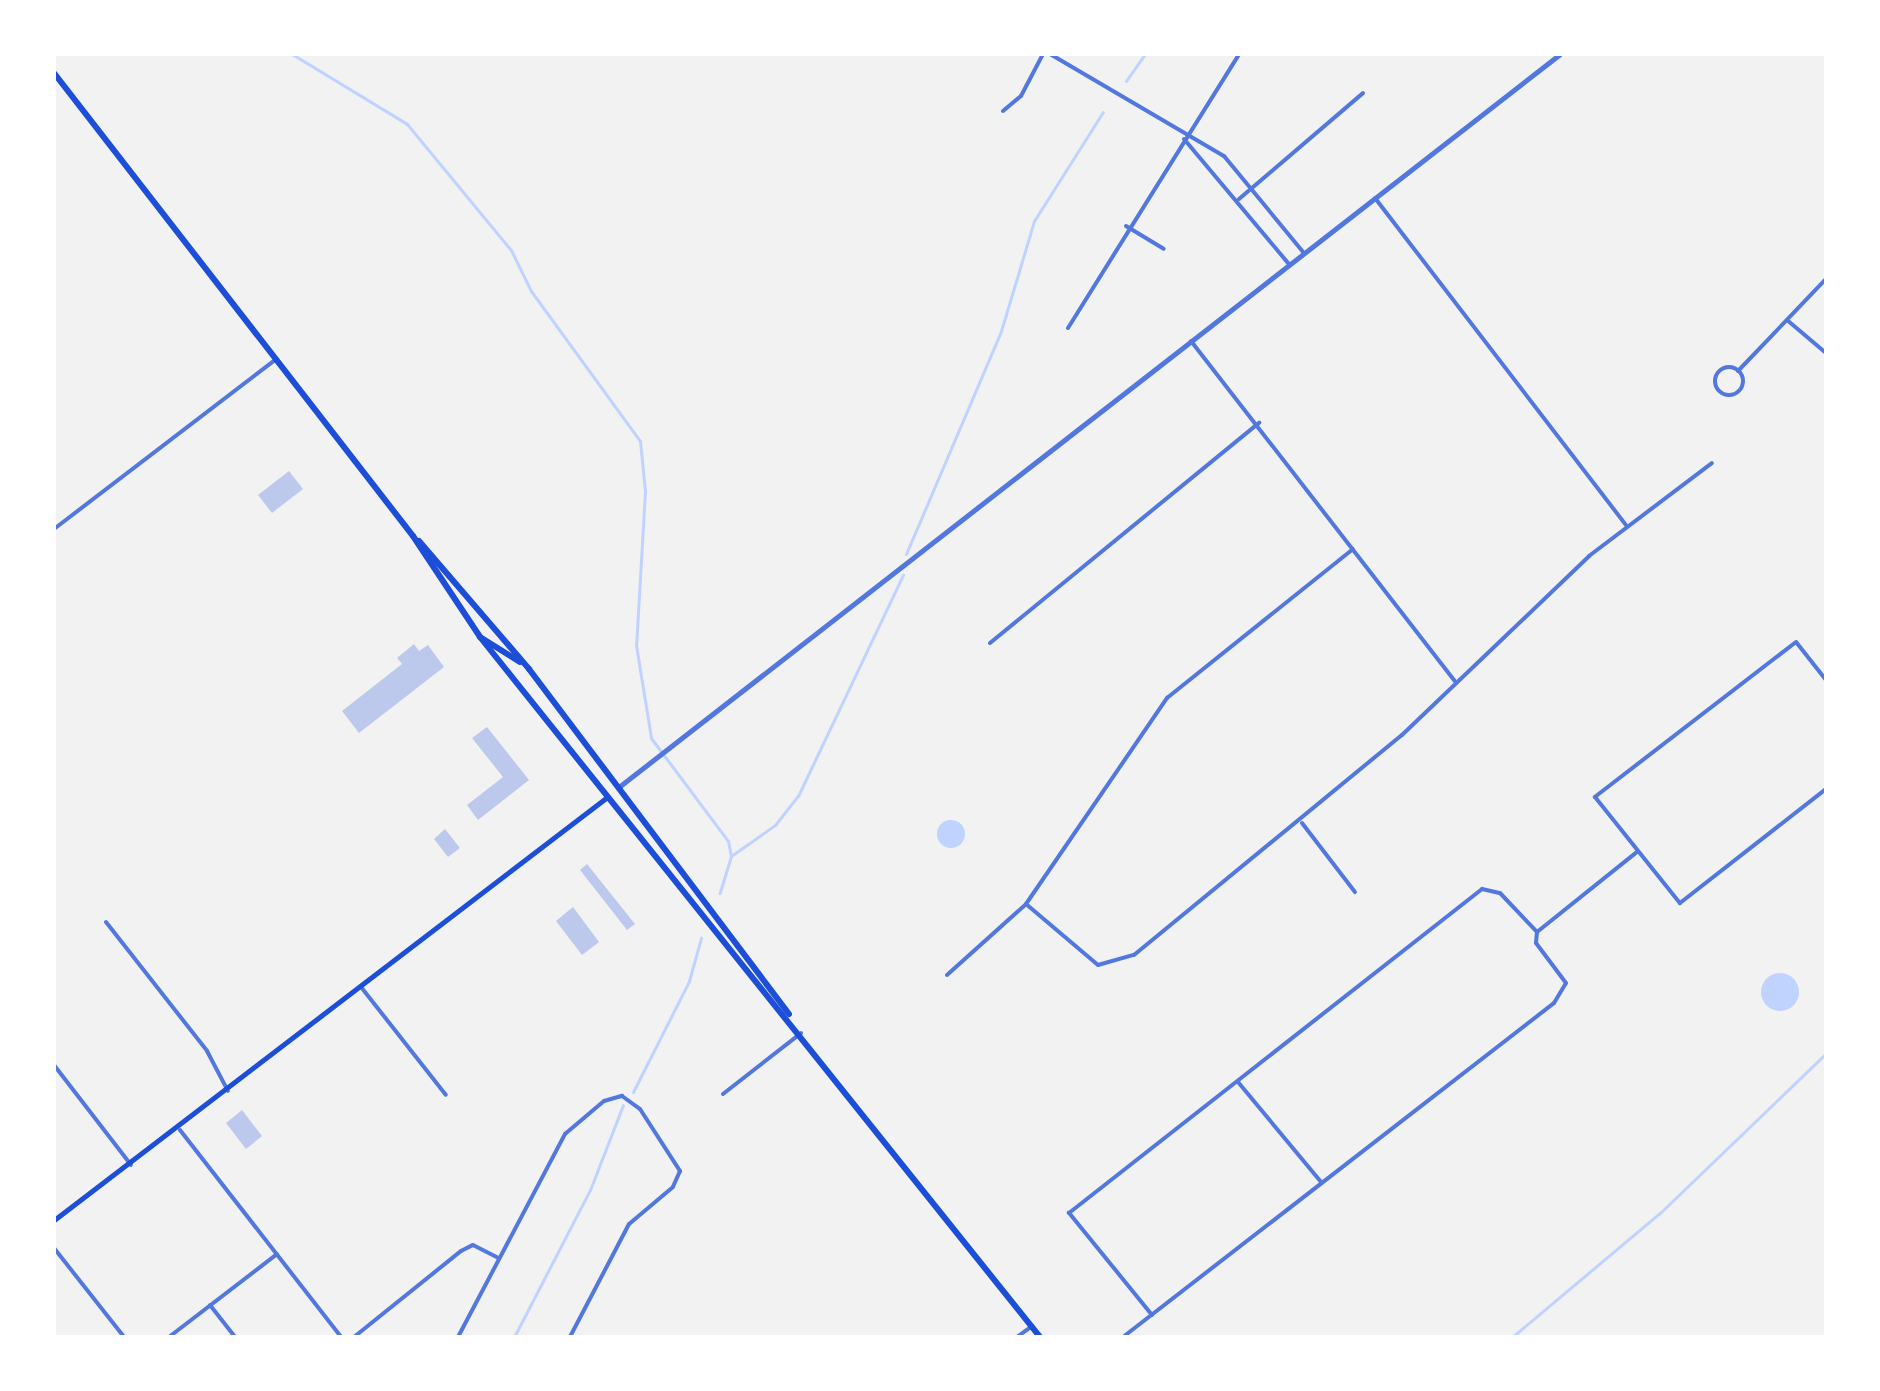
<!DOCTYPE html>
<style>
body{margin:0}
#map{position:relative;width:1880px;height:1391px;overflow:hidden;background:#f2f2f2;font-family:"Work Sans",sans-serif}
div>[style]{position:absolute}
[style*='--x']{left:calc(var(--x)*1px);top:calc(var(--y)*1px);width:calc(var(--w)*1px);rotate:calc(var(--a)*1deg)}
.water>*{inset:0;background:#bfd3fe}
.round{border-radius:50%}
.stream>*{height:3px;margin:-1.5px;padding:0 1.5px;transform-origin:1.5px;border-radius:1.5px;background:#bfd3fe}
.building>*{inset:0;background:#bdc9ec}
.minor>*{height:4px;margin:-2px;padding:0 2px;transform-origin:2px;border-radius:2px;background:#5277de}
.minor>.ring{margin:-2px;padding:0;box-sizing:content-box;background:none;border:4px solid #5277de;border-radius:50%}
.tertiary>*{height:5px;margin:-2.5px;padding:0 2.5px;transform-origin:2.5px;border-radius:2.5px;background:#5277de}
.secondary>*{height:5px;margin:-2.5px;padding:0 2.5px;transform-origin:2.5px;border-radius:2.5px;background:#1d4ed8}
.primary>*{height:6px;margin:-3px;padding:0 3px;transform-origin:3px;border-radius:3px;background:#1d4ed8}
span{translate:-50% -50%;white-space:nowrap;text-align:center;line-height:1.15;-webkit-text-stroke:8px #fff;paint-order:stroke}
.frame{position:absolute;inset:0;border:56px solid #fff;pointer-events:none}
</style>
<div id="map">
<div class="water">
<i class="round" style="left:937px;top:820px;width:28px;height:28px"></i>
<i class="round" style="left:1761px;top:973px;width:38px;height:38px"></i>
</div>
<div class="stream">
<i style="--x:292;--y:54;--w:135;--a:31.3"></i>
<i style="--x:407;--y:124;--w:163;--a:50.5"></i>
<i style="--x:511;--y:250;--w:46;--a:64"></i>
<i style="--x:531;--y:291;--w:185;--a:54"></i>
<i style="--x:640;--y:441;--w:50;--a:84.3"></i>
<i style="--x:645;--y:491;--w:154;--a:93.3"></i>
<i style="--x:636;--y:645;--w:94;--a:80.8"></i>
<i style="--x:651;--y:738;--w:129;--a:53.2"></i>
<i style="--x:728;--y:841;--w:15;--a:79"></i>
<i style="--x:731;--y:856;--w:39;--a:107"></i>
<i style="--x:1126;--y:81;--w:33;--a:-55"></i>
<i style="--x:906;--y:554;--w:242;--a:-66.9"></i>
<i style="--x:1001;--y:331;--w:115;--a:-73.3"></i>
<i style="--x:1034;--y:221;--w:129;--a:-57.7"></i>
<i style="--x:731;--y:856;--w:54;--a:-35.2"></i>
<i style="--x:775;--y:825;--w:37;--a:-52"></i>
<i style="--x:798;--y:796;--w:245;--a:-64.6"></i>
<i style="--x:633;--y:1092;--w:124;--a:-63.2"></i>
<i style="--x:689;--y:981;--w:45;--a:-74.4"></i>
<i style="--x:514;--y:1337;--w:165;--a:-62.7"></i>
<i style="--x:590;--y:1190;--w:91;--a:-68.8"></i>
<i style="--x:1512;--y:1337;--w:193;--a:-40"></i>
<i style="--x:1660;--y:1213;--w:231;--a:-43.9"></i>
</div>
<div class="building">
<i style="clip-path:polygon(289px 471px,303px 489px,272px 513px,258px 495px)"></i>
<i style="clip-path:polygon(414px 644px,419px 651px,428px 645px,444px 667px,359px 733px,342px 711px,402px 664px,397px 658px)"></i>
<i style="clip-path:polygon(487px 727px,529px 780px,478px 820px,467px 805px,503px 777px,472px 738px)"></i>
<i style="clip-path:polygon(445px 829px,460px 848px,448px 857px,434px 839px)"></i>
<i style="clip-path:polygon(587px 864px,635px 924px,627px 930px,580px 870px)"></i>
<i style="clip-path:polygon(573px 907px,599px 942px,582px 955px,556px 921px)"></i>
<i style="clip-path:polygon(242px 1110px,262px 1136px,246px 1149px,226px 1123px)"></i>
</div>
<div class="minor">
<i style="--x:1050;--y:54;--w:202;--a:30.4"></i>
<i style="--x:1224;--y:156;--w:124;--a:50.5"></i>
<i style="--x:1003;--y:111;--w:23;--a:-40"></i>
<i style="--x:1021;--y:96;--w:47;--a:-62.4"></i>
<i style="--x:1184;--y:139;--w:162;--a:50"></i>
<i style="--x:1375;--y:198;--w:412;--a:52.5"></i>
<i style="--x:1239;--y:199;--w:163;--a:-40.5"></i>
<i style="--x:1126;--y:226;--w:44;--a:31.2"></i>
<i style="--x:1787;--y:320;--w:51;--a:40.2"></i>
<i style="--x:1068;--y:328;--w:323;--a:-58"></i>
<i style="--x:1191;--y:341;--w:430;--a:52.2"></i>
<i class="ring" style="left:1715px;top:367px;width:24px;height:24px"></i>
<i style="--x:1738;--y:371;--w:127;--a:-46.3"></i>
<i style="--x:54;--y:529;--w:278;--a:-37.4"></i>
<i style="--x:990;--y:643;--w:348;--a:-39.3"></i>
<i style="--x:1826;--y:680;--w:48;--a:-128.3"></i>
<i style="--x:1796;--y:642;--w:254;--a:142.4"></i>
<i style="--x:1595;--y:797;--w:136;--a:51.3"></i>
<i style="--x:1680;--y:903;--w:185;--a:-38"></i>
<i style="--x:1302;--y:823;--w:87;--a:52.5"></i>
<i style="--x:1026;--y:904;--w:94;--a:40.3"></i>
<i style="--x:1098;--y:965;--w:37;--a:-16"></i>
<i style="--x:1134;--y:955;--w:347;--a:-39.4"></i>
<i style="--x:1402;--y:735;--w:259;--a:-43.7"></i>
<i style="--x:1589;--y:556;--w:154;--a:-37.1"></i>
<i style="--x:106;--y:922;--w:164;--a:51.9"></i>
<i style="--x:207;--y:1051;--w:45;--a:62.3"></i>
<i style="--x:947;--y:975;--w:106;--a:-41.9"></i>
<i style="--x:1026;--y:904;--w:250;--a:-55.6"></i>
<i style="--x:1167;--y:698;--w:238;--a:-38.7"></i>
<i style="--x:361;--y:987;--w:137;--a:51.8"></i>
<i style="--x:54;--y:1065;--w:126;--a:52.4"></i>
<i style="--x:1238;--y:1082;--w:130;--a:50.3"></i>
<i style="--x:723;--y:1094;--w:99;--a:-38"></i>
<i style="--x:180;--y:1130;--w:262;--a:52.1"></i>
<i style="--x:54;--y:1248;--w:113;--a:51.8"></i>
<i style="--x:210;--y:1305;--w:41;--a:52"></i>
<i style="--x:1152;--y:1315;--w:132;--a:-129.1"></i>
<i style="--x:1069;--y:1213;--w:525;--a:-38.11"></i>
<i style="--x:1482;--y:889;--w:18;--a:13"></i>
<i style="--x:1500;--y:893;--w:54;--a:46.5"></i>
<i style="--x:169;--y:1337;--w:136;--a:-37.5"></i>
<i style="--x:354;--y:1337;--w:137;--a:-38.8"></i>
<i style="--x:461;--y:1251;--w:13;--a:-27"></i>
<i style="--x:473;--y:1245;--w:27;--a:27"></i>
<i style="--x:458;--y:1337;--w:229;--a:-62.2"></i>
<i style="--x:565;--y:1134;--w:51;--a:-40.2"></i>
<i style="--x:604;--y:1101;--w:19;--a:-16"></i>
<i style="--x:622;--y:1096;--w:22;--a:36"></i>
<i style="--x:640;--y:1109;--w:74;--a:57.2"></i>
<i style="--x:680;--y:1171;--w:17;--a:114"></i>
<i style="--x:673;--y:1187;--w:57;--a:139.9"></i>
<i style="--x:629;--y:1224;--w:127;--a:117.6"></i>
<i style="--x:1017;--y:1337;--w:19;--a:-36"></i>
<i style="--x:1123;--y:1337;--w:545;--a:-37.77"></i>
<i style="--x:1554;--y:1003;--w:23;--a:-59"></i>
<i style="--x:1566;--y:983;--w:50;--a:-126.9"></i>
<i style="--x:1536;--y:943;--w:11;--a:-85"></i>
<i style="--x:1537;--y:932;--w:129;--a:-38.7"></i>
</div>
<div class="tertiary">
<i style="--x:620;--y:786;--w:1191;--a:-37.91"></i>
</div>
<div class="secondary">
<i style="--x:54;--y:1220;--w:696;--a:-37.41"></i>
</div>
<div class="primary">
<i style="--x:54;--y:73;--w:586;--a:52.21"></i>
<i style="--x:413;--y:536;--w:121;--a:56.4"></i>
<i style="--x:480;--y:637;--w:896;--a:51.34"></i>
<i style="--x:419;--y:541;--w:169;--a:49.3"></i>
<i style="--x:529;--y:669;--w:432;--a:53"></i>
<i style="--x:480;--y:637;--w:47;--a:32"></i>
</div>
<div class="frame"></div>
</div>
